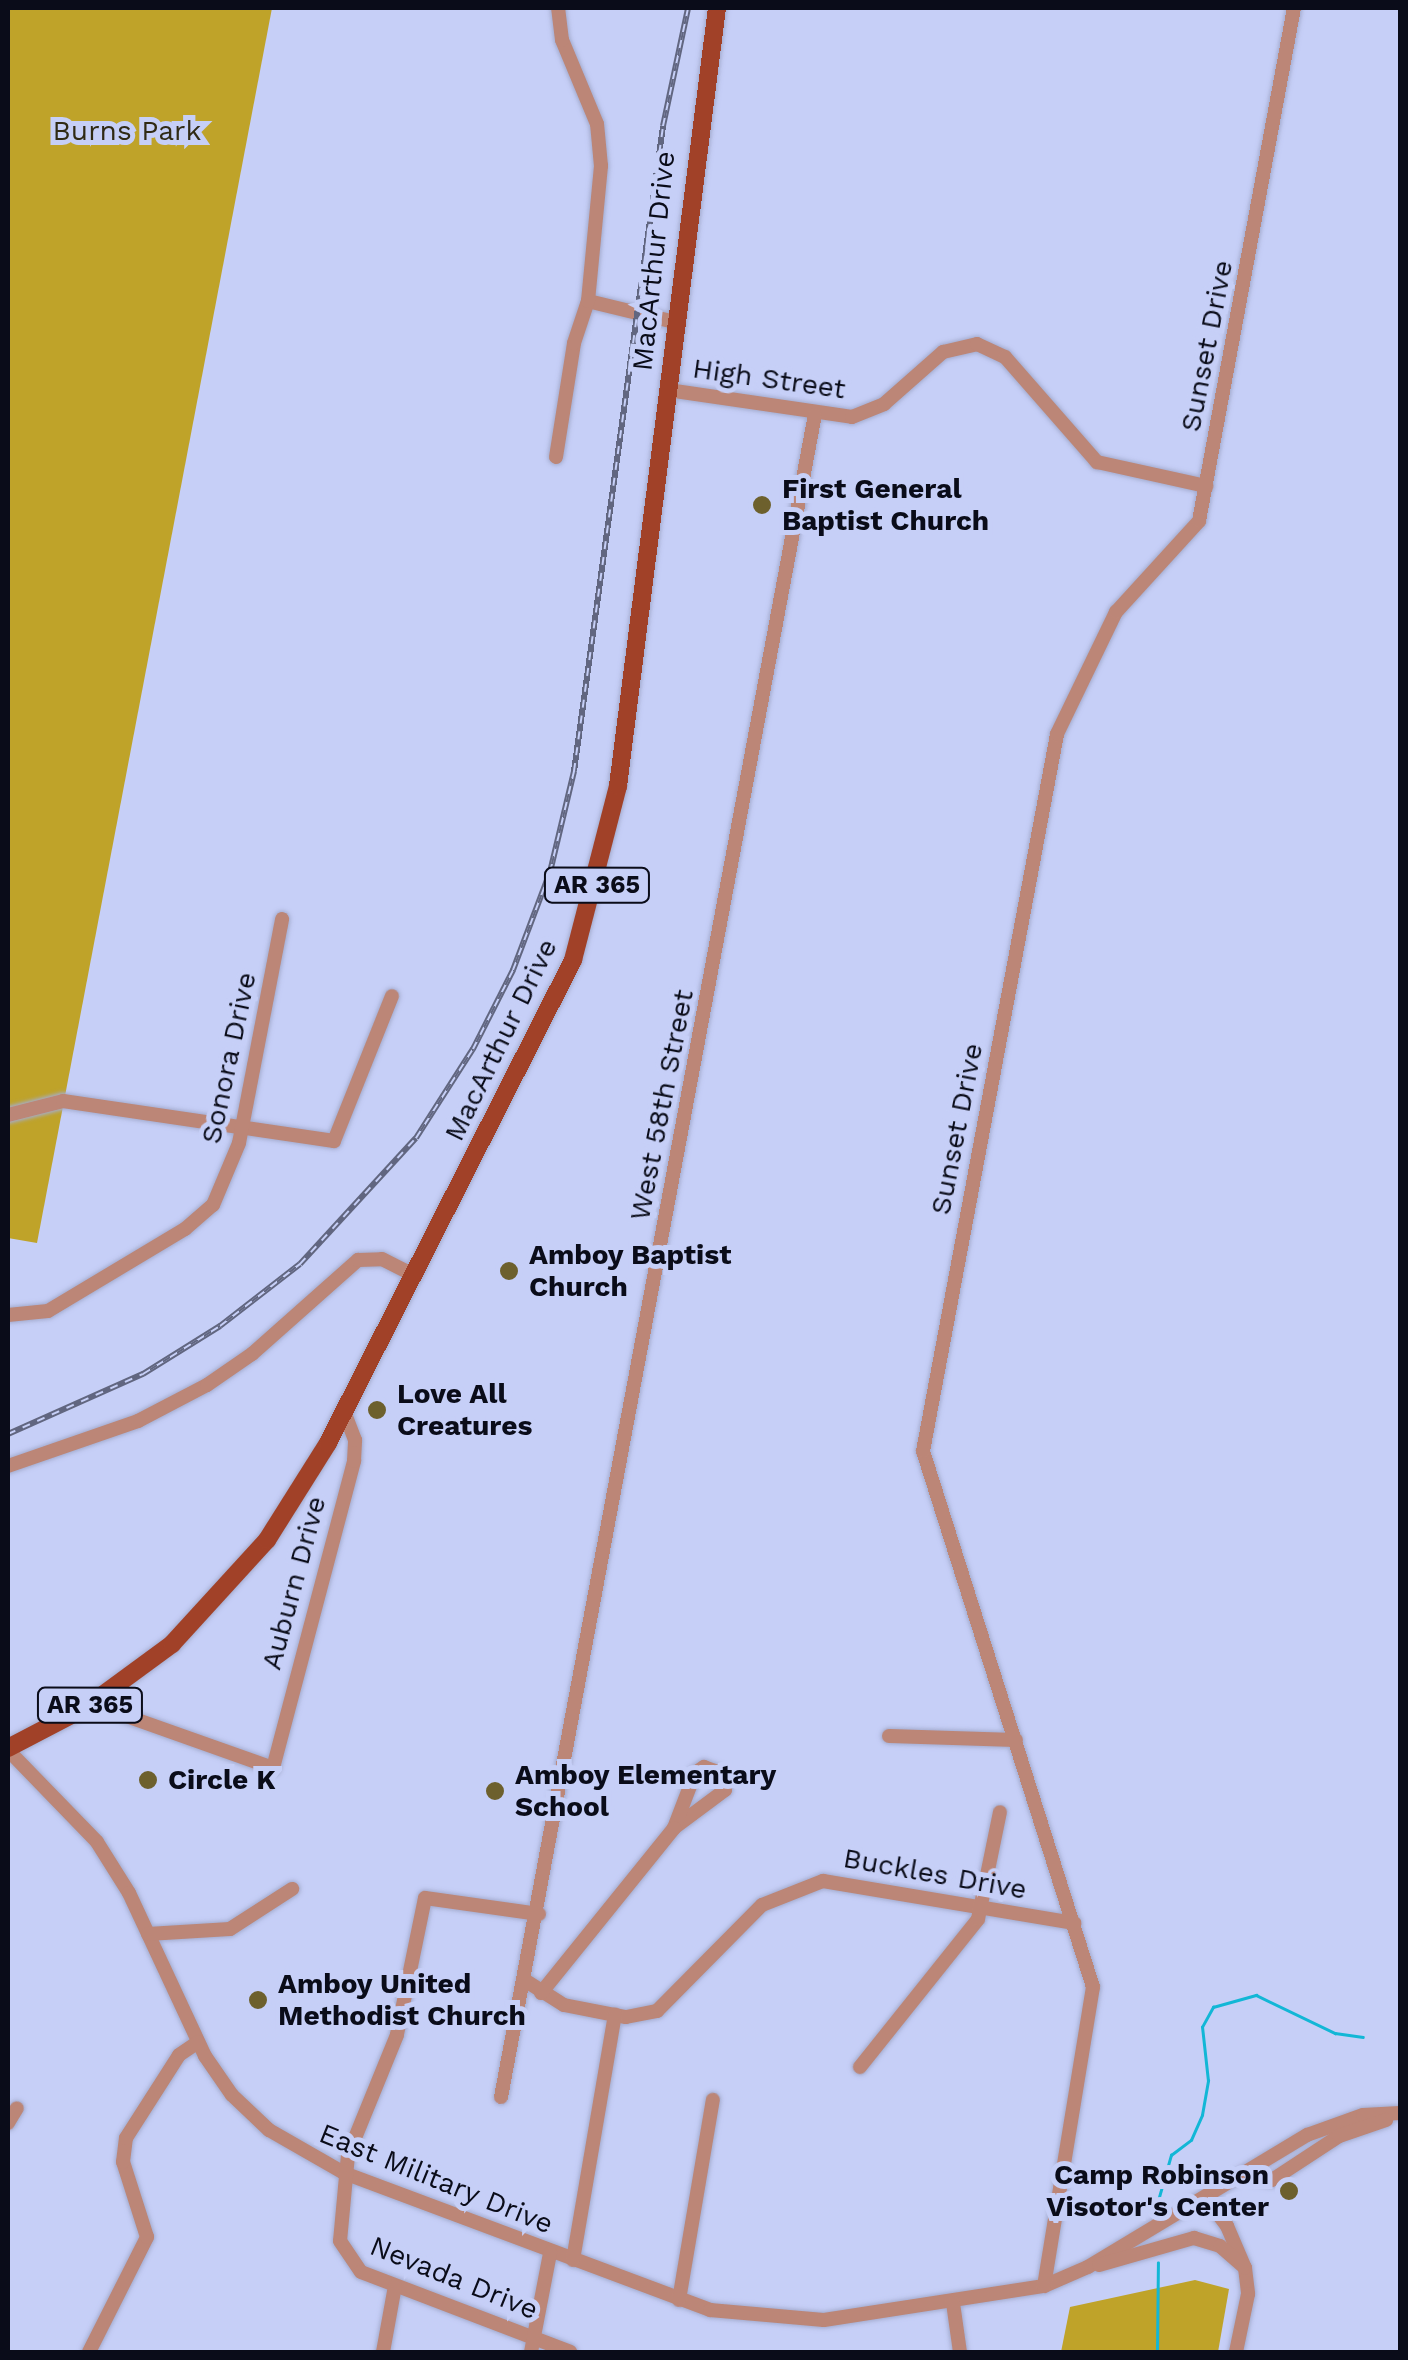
<!DOCTYPE html>
<style>
body{margin:0}
#map{position:relative;width:1408px;height:2360px;overflow:hidden;background:#c6cff7;font-family:"Work Sans",sans-serif}
div>[style]{position:absolute}
[style*='--x']{left:calc(var(--x)*1px);top:calc(var(--y)*1px);width:calc(var(--w)*1px);rotate:calc(var(--a)*1deg)}
.green>*{inset:0;background:#bfa329}
.stream>*{height:2.5px;margin:-1.25px;padding:0 1.25px;transform-origin:1.25px;border-radius:1.25px;background:#12b7d6}
.roads{filter:drop-shadow(0 0 2px #a4accf) drop-shadow(0 0 2px #a4accf)}
.minor>*{height:14px;margin:-7px;padding:0 7px;transform-origin:7px;border-radius:7px;background:#bc8677}
.major>*{height:18px;margin:-9px;padding:0 9px;transform-origin:9px;border-radius:9px;background:#a14128}
.rail>*{height:6px;margin-top:-3px;transform-origin:0;background:repeating-linear-gradient(90deg,#c6cff7 0 8px,#616680 0 16px);box-sizing:border-box;border-block:2px solid #616680}
.dots>*{width:28px;height:28px;translate:-50% -50%;box-sizing:border-box;border:5px solid #c6cff7;border-radius:50%}
span{translate:-50% -50%;white-space:nowrap;text-align:center;line-height:1.15;-webkit-text-stroke:10px #c6cff7;paint-order:stroke}
.shield-label span{padding:2px 8px;background:#c6cff7;border:2px solid;border-radius:8px;-webkit-text-stroke-width:0}
.shield-label{font-size:25px;color:#0a0c19;font-weight:700}
.park-label{font-size:28px;color:#302a14}
.street-label{font-size:28px;color:#0a0c19}
.poi-label{font-size:28px;color:#0a0c19;font-weight:700}
.left{translate:0 -50%;text-align:left}
.right{translate:-100% -50%;text-align:right}
.frame{position:absolute;inset:0;border:10px solid #0a0c19;pointer-events:none}
</style>
<div id="map">
<div class="green">
<i style="clip-path:polygon(8px 8px,272px 8px,37px 1243px,8px 1238px)"></i>
<i style="clip-path:polygon(1195px 2280px,1229px 2289px,1218px 2352px,1061px 2352px,1070px 2307px)"></i>
</div>
<div class="stream">
<i style="--x:1157;--y:2204;--w:51;--a:-74.1"></i>
<i style="--x:1171;--y:2155;--w:25;--a:-37"></i>
<i style="--x:1191;--y:2140;--w:27;--a:-66"></i>
<i style="--x:1202;--y:2115;--w:35;--a:-80"></i>
<i style="--x:1208;--y:2081;--w:54;--a:-96.3"></i>
<i style="--x:1202;--y:2027;--w:23;--a:-61"></i>
<i style="--x:1213;--y:2007;--w:45;--a:-15.6"></i>
<i style="--x:1256;--y:1995;--w:88;--a:25.7"></i>
<i style="--x:1335;--y:2033;--w:28;--a:8"></i>
<i style="--x:1157;--y:2352;--w:89;--a:-89.4"></i>
</div>
<div class="roads">
<div class="minor">
<i style="--x:588;--y:301;--w:89;--a:13.6"></i>
<i style="--x:668;--y:390;--w:186;--a:8.3"></i>
<i style="--x:852;--y:417;--w:35;--a:-22"></i>
<i style="--x:884;--y:404;--w:79;--a:-41.4"></i>
<i style="--x:943;--y:352;--w:35;--a:-13"></i>
<i style="--x:977;--y:344;--w:31;--a:25"></i>
<i style="--x:1005;--y:357;--w:140;--a:48.8"></i>
<i style="--x:1097;--y:462;--w:112;--a:12.4"></i>
<i style="--x:556;--y:457;--w:115;--a:-81"></i>
<i style="--x:574;--y:343;--w:44;--a:-71.6"></i>
<i style="--x:588;--y:301;--w:136;--a:-84.5"></i>
<i style="--x:601;--y:166;--w:42;--a:-95.4"></i>
<i style="--x:597;--y:124;--w:91;--a:-112.6"></i>
<i style="--x:562;--y:40;--w:32;--a:-97"></i>
<i style="--x:8;--y:1115;--w:57;--a:-14.3"></i>
<i style="--x:63;--y:1101;--w:274;--a:8.4"></i>
<i style="--x:334;--y:1141;--w:156;--a:-68.2"></i>
<i style="--x:8;--y:1315;--w:40;--a:-5.7"></i>
<i style="--x:48;--y:1311;--w:160;--a:-30.9"></i>
<i style="--x:185;--y:1229;--w:37;--a:-41"></i>
<i style="--x:213;--y:1205;--w:67;--a:-67.2"></i>
<i style="--x:239;--y:1143;--w:228;--a:-79.1"></i>
<i style="--x:8;--y:1466;--w:138;--a:-19.1"></i>
<i style="--x:138;--y:1421;--w:78;--a:-27.6"></i>
<i style="--x:207;--y:1385;--w:55;--a:-34.6"></i>
<i style="--x:252;--y:1354;--w:142;--a:-41.6"></i>
<i style="--x:358;--y:1260;--w:24;--a:-2"></i>
<i style="--x:382;--y:1259;--w:36;--a:27"></i>
<i style="--x:102;--y:1698;--w:19;--a:47"></i>
<i style="--x:115;--y:1712;--w:168;--a:19.5"></i>
<i style="--x:273;--y:1768;--w:318;--a:-75.2"></i>
<i style="--x:354;--y:1461;--w:21;--a:-87"></i>
<i style="--x:355;--y:1440;--w:30;--a:-111"></i>
<i style="--x:889;--y:1736;--w:127;--a:1.8"></i>
<i style="--x:8;--y:1750;--w:128;--a:45.9"></i>
<i style="--x:97;--y:1842;--w:60;--a:57.9"></i>
<i style="--x:129;--y:1893;--w:180;--a:65"></i>
<i style="--x:205;--y:2056;--w:47;--a:55.3"></i>
<i style="--x:232;--y:2095;--w:51;--a:43.4"></i>
<i style="--x:269;--y:2130;--w:86;--a:29.8"></i>
<i style="--x:344;--y:2173;--w:391;--a:20.5"></i>
<i style="--x:710;--y:2310;--w:114;--a:5"></i>
<i style="--x:824;--y:2320;--w:223;--a:-8.8"></i>
<i style="--x:1044;--y:2286;--w:48;--a:-23.4"></i>
<i style="--x:1088;--y:2267;--w:256;--a:-31.1"></i>
<i style="--x:1307;--y:2135;--w:59;--a:-19.7"></i>
<i style="--x:1363;--y:2115;--w:37;--a:-3"></i>
<i style="--x:704;--y:1767;--w:20;--a:20"></i>
<i style="--x:723;--y:1774;--w:16;--a:83"></i>
<i style="--x:725;--y:1790;--w:64;--a:143.3"></i>
<i style="--x:674;--y:1828;--w:59;--a:-69.1"></i>
<i style="--x:695;--y:1773;--w:11;--a:-34"></i>
<i style="--x:539;--y:1914;--w:115;--a:-172"></i>
<i style="--x:425;--y:1898;--w:140;--a:101.6"></i>
<i style="--x:397;--y:2035;--w:130;--a:112.2"></i>
<i style="--x:348;--y:2155;--w:86;--a:95.3"></i>
<i style="--x:340;--y:2241;--w:37;--a:56"></i>
<i style="--x:361;--y:2272;--w:224;--a:20.9"></i>
<i style="--x:148;--y:1934;--w:82;--a:-3.5"></i>
<i style="--x:230;--y:1929;--w:74;--a:-32.8"></i>
<i style="--x:526;--y:1981;--w:45;--a:32.3"></i>
<i style="--x:564;--y:2005;--w:63;--a:11"></i>
<i style="--x:626;--y:2017;--w:32;--a:-11"></i>
<i style="--x:657;--y:2011;--w:149;--a:-45.3"></i>
<i style="--x:762;--y:1905;--w:66;--a:-21.5"></i>
<i style="--x:823;--y:1881;--w:255;--a:9.5"></i>
<i style="--x:541;--y:1993;--w:212;--a:-51.1"></i>
<i style="--x:860;--y:2067;--w:189;--a:-51.4"></i>
<i style="--x:978;--y:1919;--w:109;--a:-78.4"></i>
<i style="--x:501;--y:2097;--w:1711;--a:-79.43"></i>
<i style="--x:8;--y:2123;--w:17;--a:-59"></i>
<i style="--x:1243;--y:2175;--w:29;--a:10"></i>
<i style="--x:1272;--y:2180;--w:80;--a:-33.3"></i>
<i style="--x:1339;--y:2136;--w:50;--a:-18.8"></i>
<i style="--x:1206;--y:2198;--w:35;--a:53"></i>
<i style="--x:1227;--y:2226;--w:46;--a:66.8"></i>
<i style="--x:1245;--y:2268;--w:26;--a:83"></i>
<i style="--x:1248;--y:2294;--w:59;--a:101.7"></i>
<i style="--x:573;--y:2260;--w:249;--a:-80.3"></i>
<i style="--x:1099;--y:2265;--w:99;--a:-15.9"></i>
<i style="--x:1194;--y:2238;--w:27;--a:17"></i>
<i style="--x:1220;--y:2246;--w:33;--a:41"></i>
<i style="--x:1044;--y:2286;--w:303;--a:-80.7"></i>
<i style="--x:1093;--y:1987;--w:562;--a:-107.6"></i>
<i style="--x:923;--y:1451;--w:729;--a:-79.41"></i>
<i style="--x:1057;--y:734;--w:136;--a:-64.2"></i>
<i style="--x:1116;--y:612;--w:123;--a:-47.6"></i>
<i style="--x:1199;--y:521;--w:522;--a:-79.51"></i>
<i style="--x:679;--y:2300;--w:203;--a:-80.4"></i>
<i style="--x:953;--y:2303;--w:49;--a:81.9"></i>
<i style="--x:89;--y:2352;--w:129;--a:-63.2"></i>
<i style="--x:147;--y:2237;--w:79;--a:-107.7"></i>
<i style="--x:123;--y:2162;--w:24;--a:-83"></i>
<i style="--x:126;--y:2138;--w:98;--a:-57.4"></i>
<i style="--x:179;--y:2055;--w:23;--a:-34"></i>
<i style="--x:383;--y:2352;--w:67;--a:-79.7"></i>
<i style="--x:531;--y:2352;--w:101;--a:-79.1"></i>
</div>
<div class="major">
<i style="--x:8;--y:1748;--w:87;--a:-27.5"></i>
<i style="--x:85;--y:1708;--w:108;--a:-36.3"></i>
<i style="--x:172;--y:1644;--w:141;--a:-47.6"></i>
<i style="--x:267;--y:1540;--w:115;--a:-57.8"></i>
<i style="--x:328;--y:1443;--w:542;--a:-63.1"></i>
<i style="--x:573;--y:960;--w:180;--a:-75.5"></i>
<i style="--x:618;--y:786;--w:784;--a:-82.75"></i>
</div>
</div>
<div class="rail">
<i style="--x:8;--y:1434;--w:148;--a:-24"></i>
<i style="--x:143;--y:1374;--w:91;--a:-31.9"></i>
<i style="--x:220;--y:1326;--w:101;--a:-37.8"></i>
<i style="--x:300;--y:1264;--w:171;--a:-47.4"></i>
<i style="--x:416;--y:1138;--w:106;--a:-57.4"></i>
<i style="--x:473;--y:1049;--w:89;--a:-63.1"></i>
<i style="--x:513;--y:970;--w:105;--a:-69.3"></i>
<i style="--x:550;--y:872;--w:104;--a:-76.6"></i>
<i style="--x:574;--y:771;--w:651;--a:-82.14"></i>
<i style="--x:663;--y:126;--w:121;--a:-78"></i>
</div>
<div class="dots">
<i style="left:762px;top:505px;background:#6d602d"></i>
<i style="left:509px;top:1271px;background:#6d602d"></i>
<i style="left:377px;top:1410px;background:#6d602d"></i>
<i style="left:148px;top:1780px;background:#6d602d"></i>
<i style="left:495px;top:1791px;background:#6d602d"></i>
<i style="left:258px;top:2000px;background:#6d602d"></i>
<i style="left:1289px;top:2191px;background:#6d602d"></i>
</div>
<div class="shield-label">
<span style="left:597px;top:885px">AR 365</span>
<span style="left:90px;top:1705px">AR 365</span>
</div>
<div class="park-label">
<span style="left:127px;top:131px">Burns Park</span>
</div>
<div class="street-label">
<span style="left:654px;top:261px;rotate:-84deg">MacArthur Drive</span>
<span style="left:1207px;top:346px;rotate:-79deg">Sunset Drive</span>
<span style="left:769px;top:379px;rotate:8deg">High Street</span>
<span style="left:501px;top:1040px;rotate:-64deg">MacArthur Drive</span>
<span style="left:229px;top:1058px;rotate:-78deg">Sonora Drive</span>
<span style="left:662px;top:1105px;rotate:-79deg">West 58th Street</span>
<span style="left:957px;top:1129px;rotate:-79deg">Sunset Drive</span>
<span style="left:294px;top:1583px;rotate:-75deg">Auburn Drive</span>
<span style="left:935px;top:1874px;rotate:10deg">Buckles Drive</span>
<span style="left:436px;top:2179px;rotate:22deg">East Military Drive</span>
<span style="left:454px;top:2278px;rotate:22deg">Nevada Drive</span>
</div>
<div class="poi-label">
<span class="left" style="left:782px;top:505px">First General<br>Baptist Church</span>
<span class="left" style="left:529px;top:1271px">Amboy Baptist<br>Church</span>
<span class="left" style="left:397px;top:1410px">Love All<br>Creatures</span>
<span class="left" style="left:515px;top:1791px">Amboy Elementary<br>School</span>
<span class="left" style="left:168px;top:1780px">Circle K</span>
<span class="left" style="left:278px;top:2000px">Amboy United<br>Methodist Church</span>
<span class="right" style="left:1269px;top:2191px">Camp Robinson<br>Visotor's Center</span>
</div>
<div class="frame"></div>
</div>
